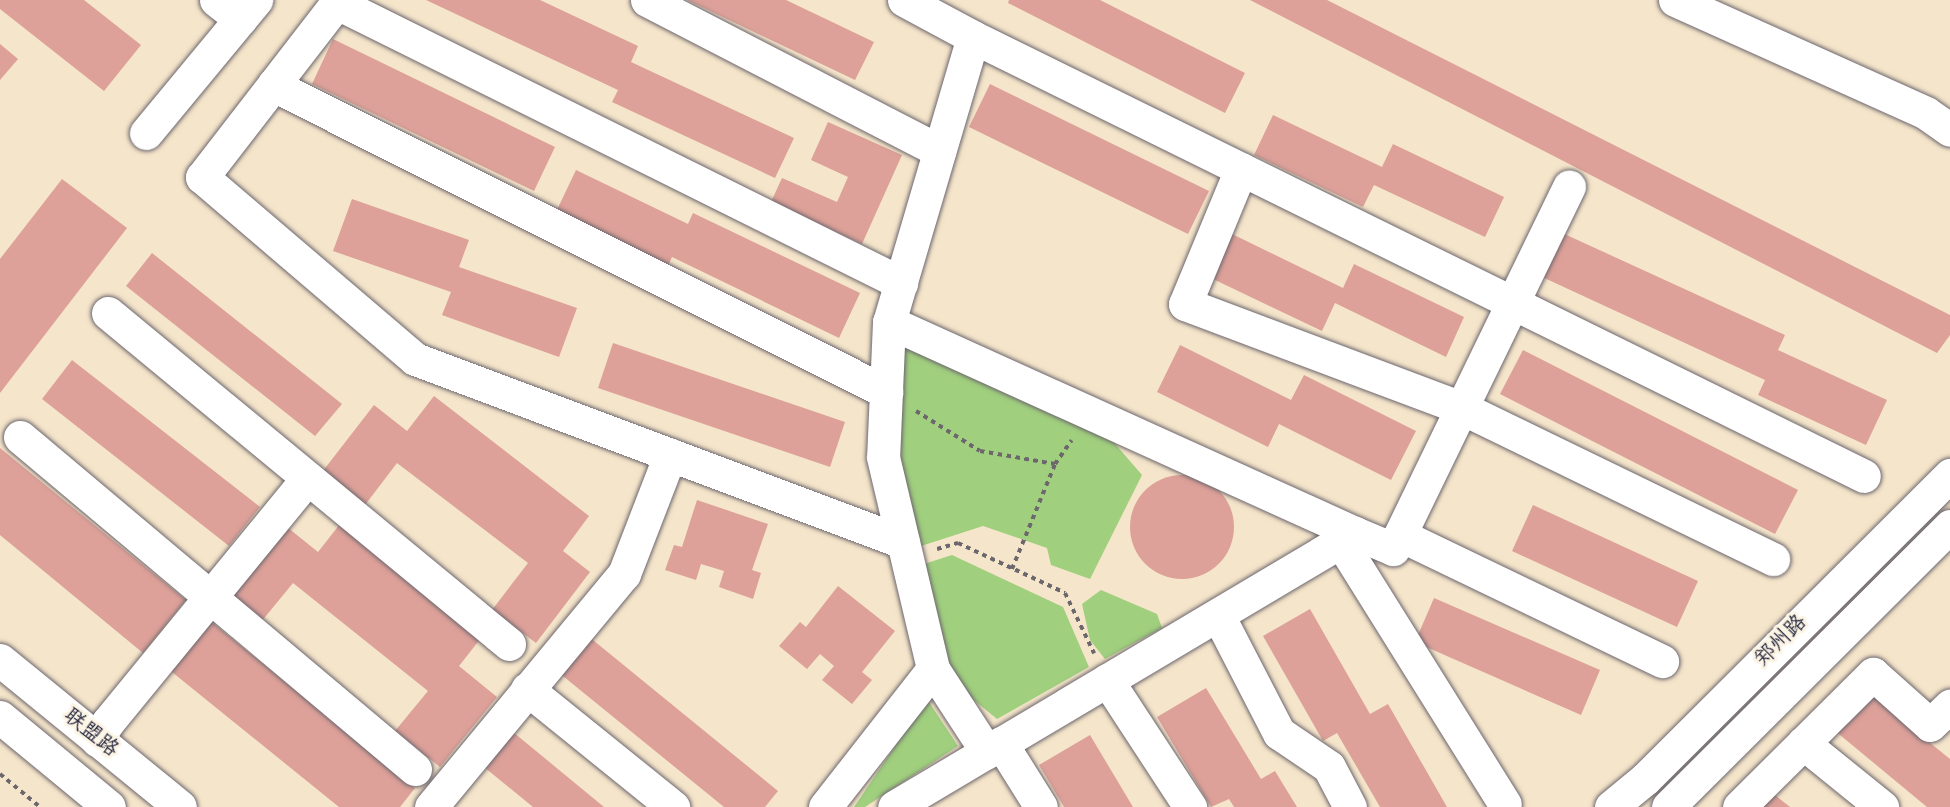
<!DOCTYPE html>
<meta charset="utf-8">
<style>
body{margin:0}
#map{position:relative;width:1950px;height:807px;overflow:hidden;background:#f5e5ca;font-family:Dekko,"LXGW WenKai TC",sans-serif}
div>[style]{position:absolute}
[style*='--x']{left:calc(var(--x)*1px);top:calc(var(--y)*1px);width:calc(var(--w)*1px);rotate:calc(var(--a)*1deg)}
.green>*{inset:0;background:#a0cf7e}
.building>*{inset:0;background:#dda199}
.round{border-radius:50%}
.path>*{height:4px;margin-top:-2px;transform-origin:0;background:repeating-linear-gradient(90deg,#6c666d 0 4.5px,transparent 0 9px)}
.roads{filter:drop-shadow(0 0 2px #6c666d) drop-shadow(0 0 2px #6c666d)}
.minor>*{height:33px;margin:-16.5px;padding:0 16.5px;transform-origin:16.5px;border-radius:16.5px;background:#fff}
.major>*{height:33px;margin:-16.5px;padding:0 16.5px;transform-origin:16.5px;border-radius:16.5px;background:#fff}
span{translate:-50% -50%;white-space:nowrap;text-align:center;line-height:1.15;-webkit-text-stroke:6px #fcf5e5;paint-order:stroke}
.street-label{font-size:21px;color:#22223b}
</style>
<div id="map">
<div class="green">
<i style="clip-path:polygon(904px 336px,1098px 424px,1142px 475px,1090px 579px,1051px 565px,1047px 548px,983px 526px,918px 547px,897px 455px)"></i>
<i style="clip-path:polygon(952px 555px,1063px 607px,1089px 667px,997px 719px,959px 688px,945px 659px,921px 565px)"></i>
<i style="clip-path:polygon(1101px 590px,1157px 614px,1162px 628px,1105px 659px,1090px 640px,1082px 604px)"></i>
<i style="clip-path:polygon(927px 699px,958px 746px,865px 807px,854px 807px)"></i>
</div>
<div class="building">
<i style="clip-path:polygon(0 0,84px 0,141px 45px,104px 91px,0 9px)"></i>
<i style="clip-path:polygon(426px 0,540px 0,638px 46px,631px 62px,794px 138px,775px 178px,612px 102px,618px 90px)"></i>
<i style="clip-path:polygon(687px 0,786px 0,874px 42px,855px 80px)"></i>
<i style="clip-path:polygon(1009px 0,1100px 0,1245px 73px,1225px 113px,1008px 3px)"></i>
<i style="clip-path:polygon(1250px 0,1327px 0,1950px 315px,1950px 335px,1937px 353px)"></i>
<i style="clip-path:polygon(333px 39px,555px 147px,534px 191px,312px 84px)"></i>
<i style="clip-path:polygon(0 44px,18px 59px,0 80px)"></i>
<i style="clip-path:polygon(990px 84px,1209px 191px,1188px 234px,969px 127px)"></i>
<i style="clip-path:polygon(1273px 115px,1382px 167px,1393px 144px,1504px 197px,1485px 237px,1374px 185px,1363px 207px,1254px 155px)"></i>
<i style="clip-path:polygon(828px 122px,902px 155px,862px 244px,771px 202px,782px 178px,837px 202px,848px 177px,811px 160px)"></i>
<i style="clip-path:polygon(576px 170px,688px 224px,693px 213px,860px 293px,839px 338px,672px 257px,667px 268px,555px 214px)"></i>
<i style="clip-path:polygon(62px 179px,127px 228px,0 393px,0 259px)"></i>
<i style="clip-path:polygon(352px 199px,469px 240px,459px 267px,577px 308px,559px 357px,442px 315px,451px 292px,333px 251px)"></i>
<i style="clip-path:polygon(1560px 232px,1785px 335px,1778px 350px,1887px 400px,1866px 445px,1758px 395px,1765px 380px,1540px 276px)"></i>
<i style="clip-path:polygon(1232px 234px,1343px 288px,1354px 264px,1464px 317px,1446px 357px,1335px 303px,1322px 331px,1211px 278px)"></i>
<i style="clip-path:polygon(152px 253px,342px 404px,315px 436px,126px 286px)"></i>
<i style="clip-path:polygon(613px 343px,845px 422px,830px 467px,598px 388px)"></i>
<i style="clip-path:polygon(1180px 345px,1291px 400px,1304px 375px,1416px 431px,1391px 480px,1279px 424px,1268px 447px,1157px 392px)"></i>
<i style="clip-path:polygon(1523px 350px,1798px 490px,1775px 534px,1500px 394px)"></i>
<i style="clip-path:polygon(72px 360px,260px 507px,229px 546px,42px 399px)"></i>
<i style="clip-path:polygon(434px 396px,589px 516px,563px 551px,590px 572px,536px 643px,492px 610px,528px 563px,397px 463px,362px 509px,319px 476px,374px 405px,407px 431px)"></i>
<i style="clip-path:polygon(0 448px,186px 600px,143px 653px,0 535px)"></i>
<i class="round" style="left:1130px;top:475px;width:104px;height:104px"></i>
<i style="clip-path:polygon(697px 500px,768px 524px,752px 570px,761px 573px,753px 599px,719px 587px,724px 571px,701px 564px,696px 580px,665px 570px,674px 545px,682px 547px)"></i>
<i style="clip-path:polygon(1533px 505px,1698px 581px,1677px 627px,1512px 551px)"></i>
<i style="clip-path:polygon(282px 523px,318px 552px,340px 524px,481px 638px,459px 666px,497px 697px,440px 767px,395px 731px,428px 691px,293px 583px,261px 622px,224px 593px)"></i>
<i style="clip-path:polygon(838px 586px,895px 631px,862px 672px,872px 680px,852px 704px,822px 680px,834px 666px,820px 654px,807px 669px,779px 646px,800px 622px,806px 627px)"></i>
<i style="clip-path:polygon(1434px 598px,1600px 670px,1581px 715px,1415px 642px)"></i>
<i style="clip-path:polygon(1310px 609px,1370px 714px,1388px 704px,1447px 807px,1380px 807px,1337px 733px,1323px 741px,1263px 636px)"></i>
<i style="clip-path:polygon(208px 619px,415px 788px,400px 807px,339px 807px,167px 668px)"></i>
<i style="clip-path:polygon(588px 636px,778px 791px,765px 807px,724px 807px,558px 672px)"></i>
<i style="clip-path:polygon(1206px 688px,1261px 779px,1275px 771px,1297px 807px,1234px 807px,1229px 799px,1211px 807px,1157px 717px)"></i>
<i style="clip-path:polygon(1866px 691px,1950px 759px,1950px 807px,1927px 807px,1834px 730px)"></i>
<i style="clip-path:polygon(513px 732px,604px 807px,533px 807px,484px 767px)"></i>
<i style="clip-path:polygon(1090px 735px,1133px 807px,1064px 807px,1039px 765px)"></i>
<i style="clip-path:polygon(1770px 791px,1790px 807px,1756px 807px)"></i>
</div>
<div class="path">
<i style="--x:916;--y:411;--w:75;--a:32"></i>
<i style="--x:980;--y:451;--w:76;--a:9.8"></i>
<i style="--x:937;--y:549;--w:22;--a:-16"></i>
<i style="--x:958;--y:543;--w:118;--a:25"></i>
<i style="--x:1065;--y:593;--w:67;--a:64.2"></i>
<i style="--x:1012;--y:569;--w:113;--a:-67.7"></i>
<i style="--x:1055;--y:464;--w:29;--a:-55"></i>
<i style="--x:0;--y:774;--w:52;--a:39.5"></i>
</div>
<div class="roads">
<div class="minor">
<i style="--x:216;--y:0;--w:31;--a:38"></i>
<i style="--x:339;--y:0;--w:224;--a:127.7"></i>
<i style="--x:202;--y:177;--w:280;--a:40.5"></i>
<i style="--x:415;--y:359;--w:521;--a:20.56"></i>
<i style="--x:647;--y:0;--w:329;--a:27.3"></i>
<i style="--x:904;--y:0;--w:78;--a:28.2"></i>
<i style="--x:973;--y:37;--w:993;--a:26.23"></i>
<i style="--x:1675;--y:0;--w:275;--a:24.2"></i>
<i style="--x:1926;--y:113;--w:29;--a:35"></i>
<i style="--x:337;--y:3;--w:630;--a:26.4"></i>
<i style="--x:973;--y:37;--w:297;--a:106.4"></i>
<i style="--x:889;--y:322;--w:135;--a:92.5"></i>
<i style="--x:883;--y:457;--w:218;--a:76.7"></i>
<i style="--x:933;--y:669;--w:99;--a:57"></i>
<i style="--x:273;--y:85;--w:686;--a:26.6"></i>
<i style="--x:146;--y:133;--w:173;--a:-50.4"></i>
<i style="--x:1241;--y:169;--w:146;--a:112.5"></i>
<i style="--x:1185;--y:304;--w:296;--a:20.6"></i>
<i style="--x:1462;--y:408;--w:346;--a:25.9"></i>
<i style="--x:108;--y:313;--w:520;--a:39.54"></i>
<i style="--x:889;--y:322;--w:512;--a:24.36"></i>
<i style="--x:1355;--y:533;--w:536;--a:149.27"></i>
<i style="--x:20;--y:437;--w:516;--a:40.05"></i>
<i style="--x:1355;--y:533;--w:41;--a:22.8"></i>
<i style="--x:1393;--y:549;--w:403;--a:-64.1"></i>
<i style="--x:1400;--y:535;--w:291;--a:25.7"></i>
<i style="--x:1341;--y:542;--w:309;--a:58"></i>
<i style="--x:1218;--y:615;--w:133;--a:62.7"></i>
<i style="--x:1279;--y:733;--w:60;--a:34.2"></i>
<i style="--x:1329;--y:767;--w:45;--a:62.3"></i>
<i style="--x:1107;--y:680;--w:152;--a:56.8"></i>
<i style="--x:527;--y:689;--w:188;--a:38.9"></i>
<i style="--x:97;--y:740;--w:21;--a:-59"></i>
<i style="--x:108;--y:722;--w:315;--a:-50.7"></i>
<i style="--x:1001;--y:743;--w:75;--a:58"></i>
<i style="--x:1803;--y:743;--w:102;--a:39"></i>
<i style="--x:431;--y:807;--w:303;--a:-50.4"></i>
<i style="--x:624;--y:574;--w:128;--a:-68.9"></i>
<i style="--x:825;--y:807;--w:175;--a:-52"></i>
<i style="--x:1611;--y:807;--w:44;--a:-39.5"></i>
<i style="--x:1645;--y:779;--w:431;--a:-44.9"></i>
<i style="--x:1668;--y:807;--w:398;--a:-44.9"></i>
<i style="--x:1739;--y:807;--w:189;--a:-44.8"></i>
<i style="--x:1873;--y:674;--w:76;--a:41.8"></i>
<i style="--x:1930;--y:725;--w:28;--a:-44"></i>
</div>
<div class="major">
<i style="--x:0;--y:660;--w:232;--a:39.2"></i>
<i style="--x:0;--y:717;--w:141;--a:39.5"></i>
</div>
</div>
<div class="street-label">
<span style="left:1782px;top:642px;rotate:-45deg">郑州路</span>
<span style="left:90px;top:734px;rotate:39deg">联盟路</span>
</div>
</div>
